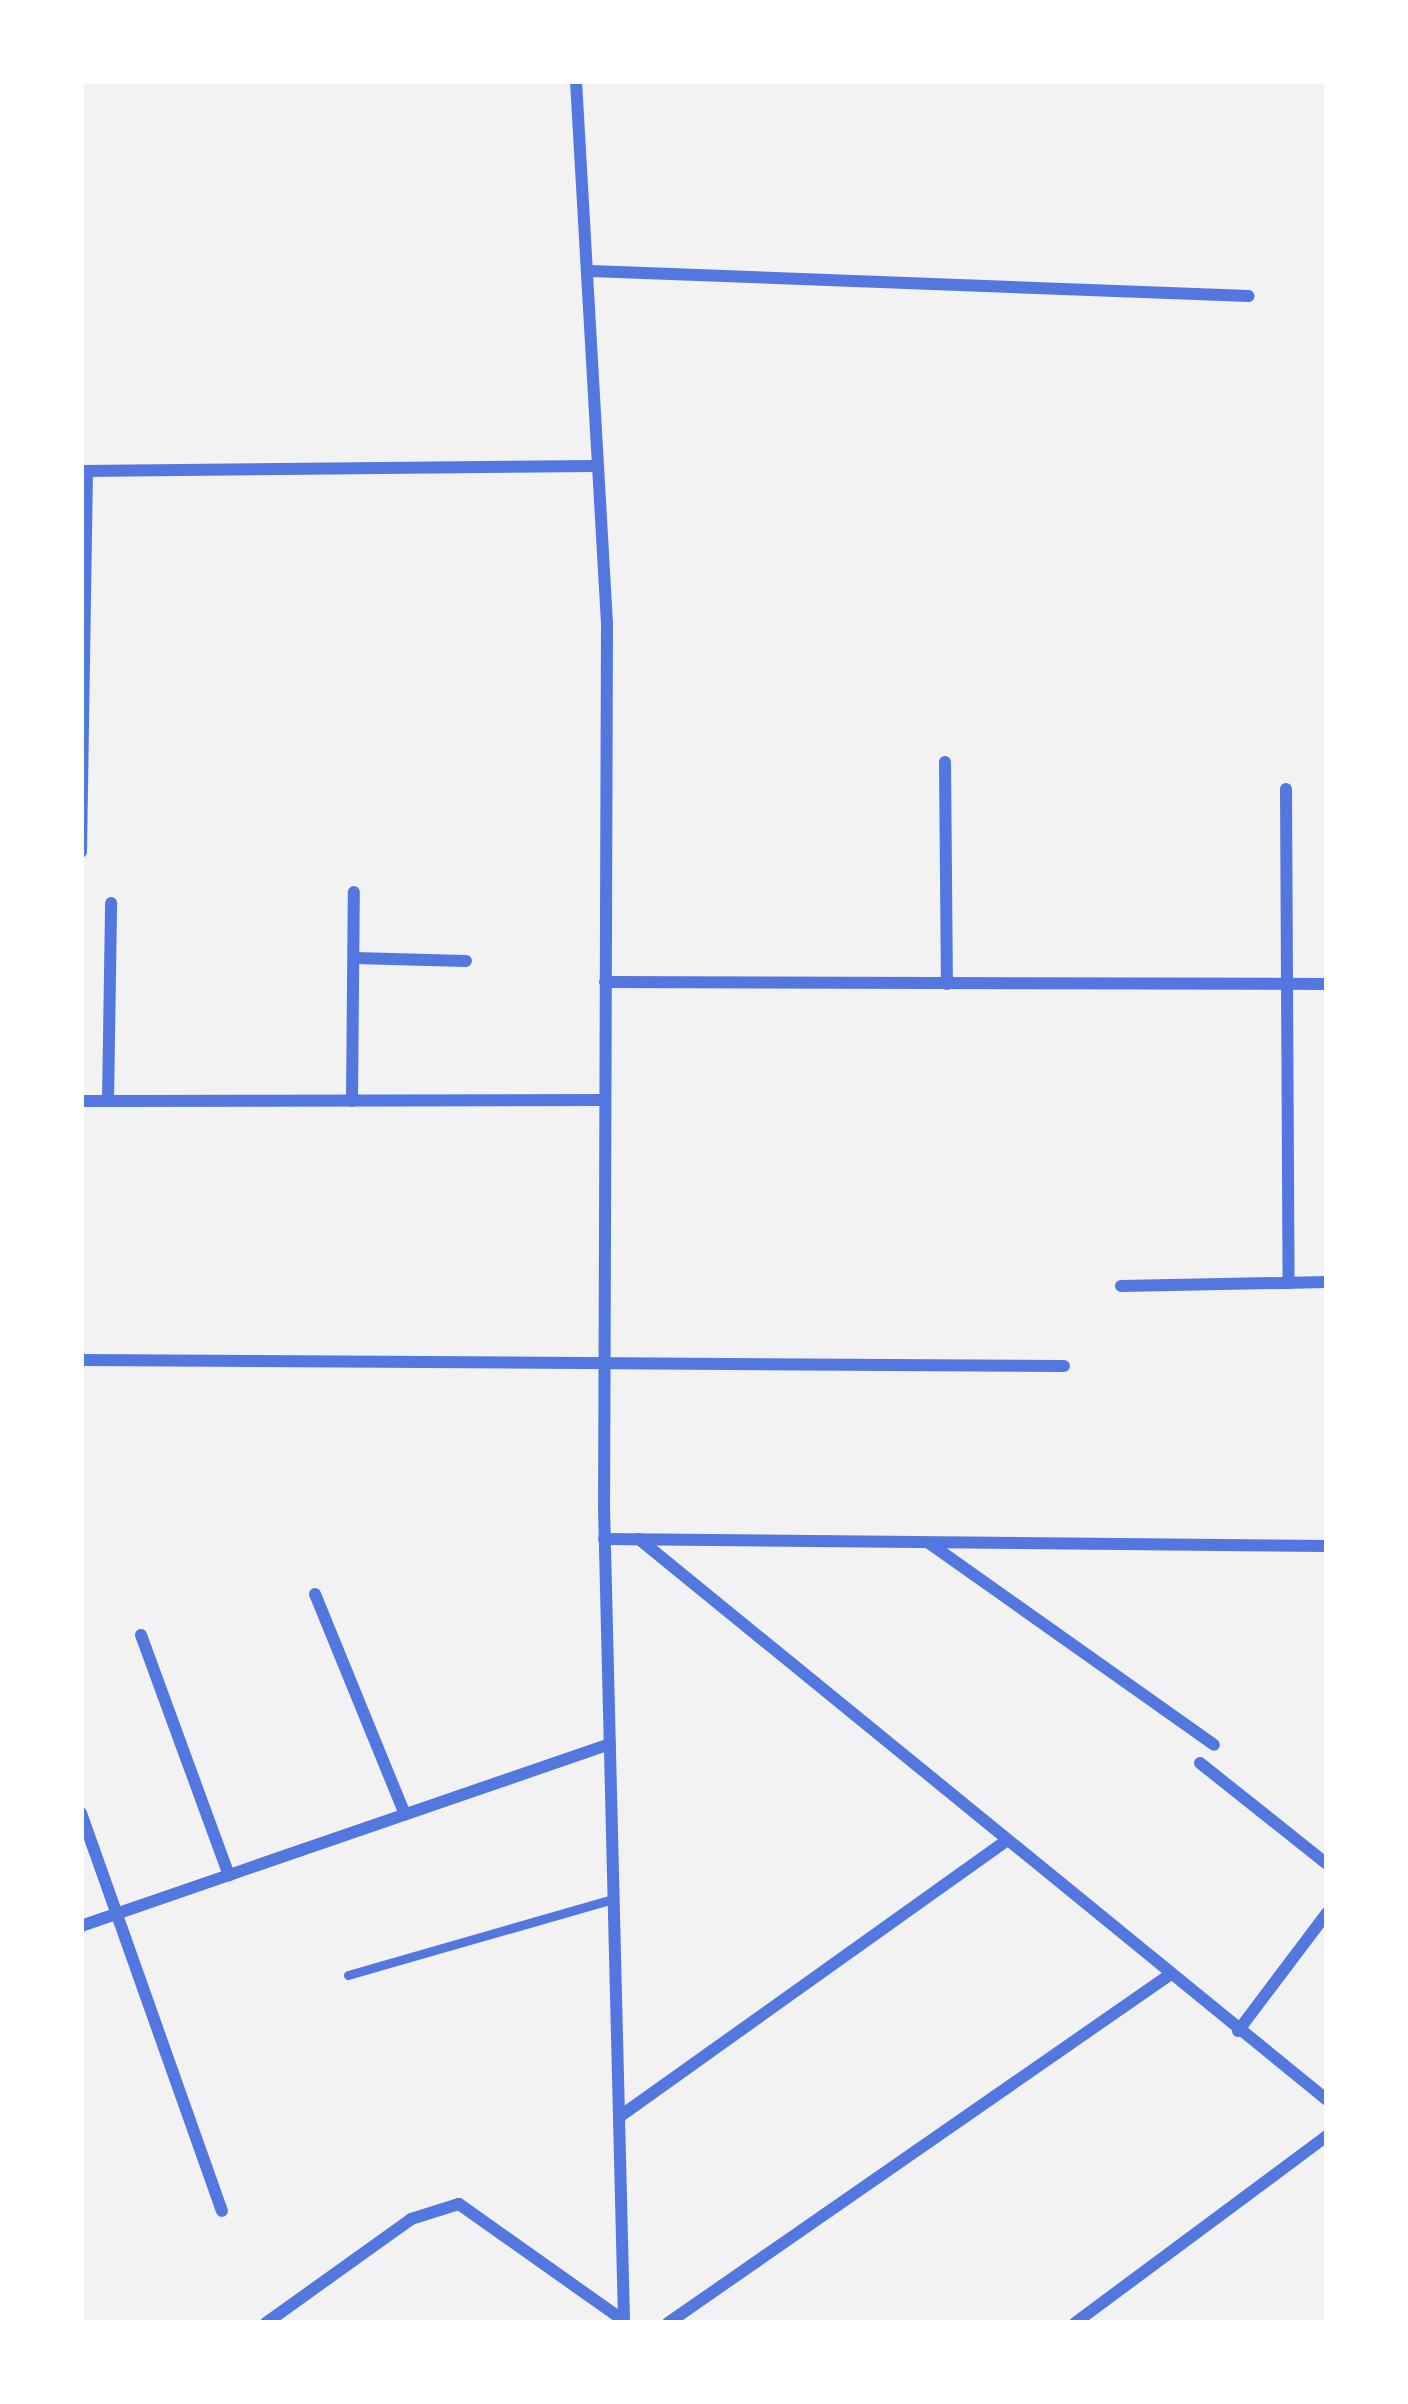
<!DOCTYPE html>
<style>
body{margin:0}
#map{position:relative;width:1408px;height:2404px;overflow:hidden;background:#f2f2f2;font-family:"Times New Roman",serif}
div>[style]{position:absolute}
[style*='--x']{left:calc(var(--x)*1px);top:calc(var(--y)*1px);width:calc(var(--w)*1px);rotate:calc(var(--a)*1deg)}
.service>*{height:9px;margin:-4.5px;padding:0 4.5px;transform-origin:4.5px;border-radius:4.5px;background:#5277de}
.minor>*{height:12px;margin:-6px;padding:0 6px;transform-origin:6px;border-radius:6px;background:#5277de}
span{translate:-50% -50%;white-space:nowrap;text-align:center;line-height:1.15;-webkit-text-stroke:9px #fff;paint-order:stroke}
.frame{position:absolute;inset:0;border:84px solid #fff;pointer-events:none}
</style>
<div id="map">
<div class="service">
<i style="--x:348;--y:1975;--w:276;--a:-16"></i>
</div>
<div class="minor">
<i style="--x:576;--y:81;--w:543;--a:86.73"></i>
<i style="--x:607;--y:623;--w:885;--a:90.19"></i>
<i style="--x:604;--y:1508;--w:815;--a:88.59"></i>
<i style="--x:591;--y:271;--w:658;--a:2.18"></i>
<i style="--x:81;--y:471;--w:514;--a:-0.56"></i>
<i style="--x:945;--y:762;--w:222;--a:89.5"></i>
<i style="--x:1286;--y:789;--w:494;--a:89.7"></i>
<i style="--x:81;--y:852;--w:381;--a:-89.1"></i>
<i style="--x:354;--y:958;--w:112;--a:1.5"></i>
<i style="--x:605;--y:982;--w:722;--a:0.16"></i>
<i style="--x:81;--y:1101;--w:524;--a:-0.11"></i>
<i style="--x:108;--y:1101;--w:198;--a:-89.1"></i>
<i style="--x:352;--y:1101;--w:209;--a:-89.5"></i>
<i style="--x:1121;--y:1286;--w:206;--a:-1.1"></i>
<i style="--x:81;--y:1360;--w:983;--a:0.35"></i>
<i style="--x:604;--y:1539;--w:723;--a:0.55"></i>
<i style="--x:639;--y:1539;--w:888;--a:39.19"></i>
<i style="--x:929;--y:1543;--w:349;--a:35.3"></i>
<i style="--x:315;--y:1594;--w:238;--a:67.8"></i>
<i style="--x:141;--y:1635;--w:256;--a:69.9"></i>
<i style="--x:1200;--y:1763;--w:162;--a:38.5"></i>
<i style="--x:81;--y:1813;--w:422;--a:70.5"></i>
<i style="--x:81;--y:1926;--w:559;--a:-18.99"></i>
<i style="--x:1238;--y:2031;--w:148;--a:-53"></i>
<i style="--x:619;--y:2117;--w:474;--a:-35.5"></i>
<i style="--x:266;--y:2323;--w:178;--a:-35.6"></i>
<i style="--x:411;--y:2219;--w:50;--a:-17.4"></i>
<i style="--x:459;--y:2204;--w:202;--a:35.3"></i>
<i style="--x:668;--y:2323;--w:609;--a:-34.76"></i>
<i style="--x:1075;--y:2323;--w:314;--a:-36.6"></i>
</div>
<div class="frame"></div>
</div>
